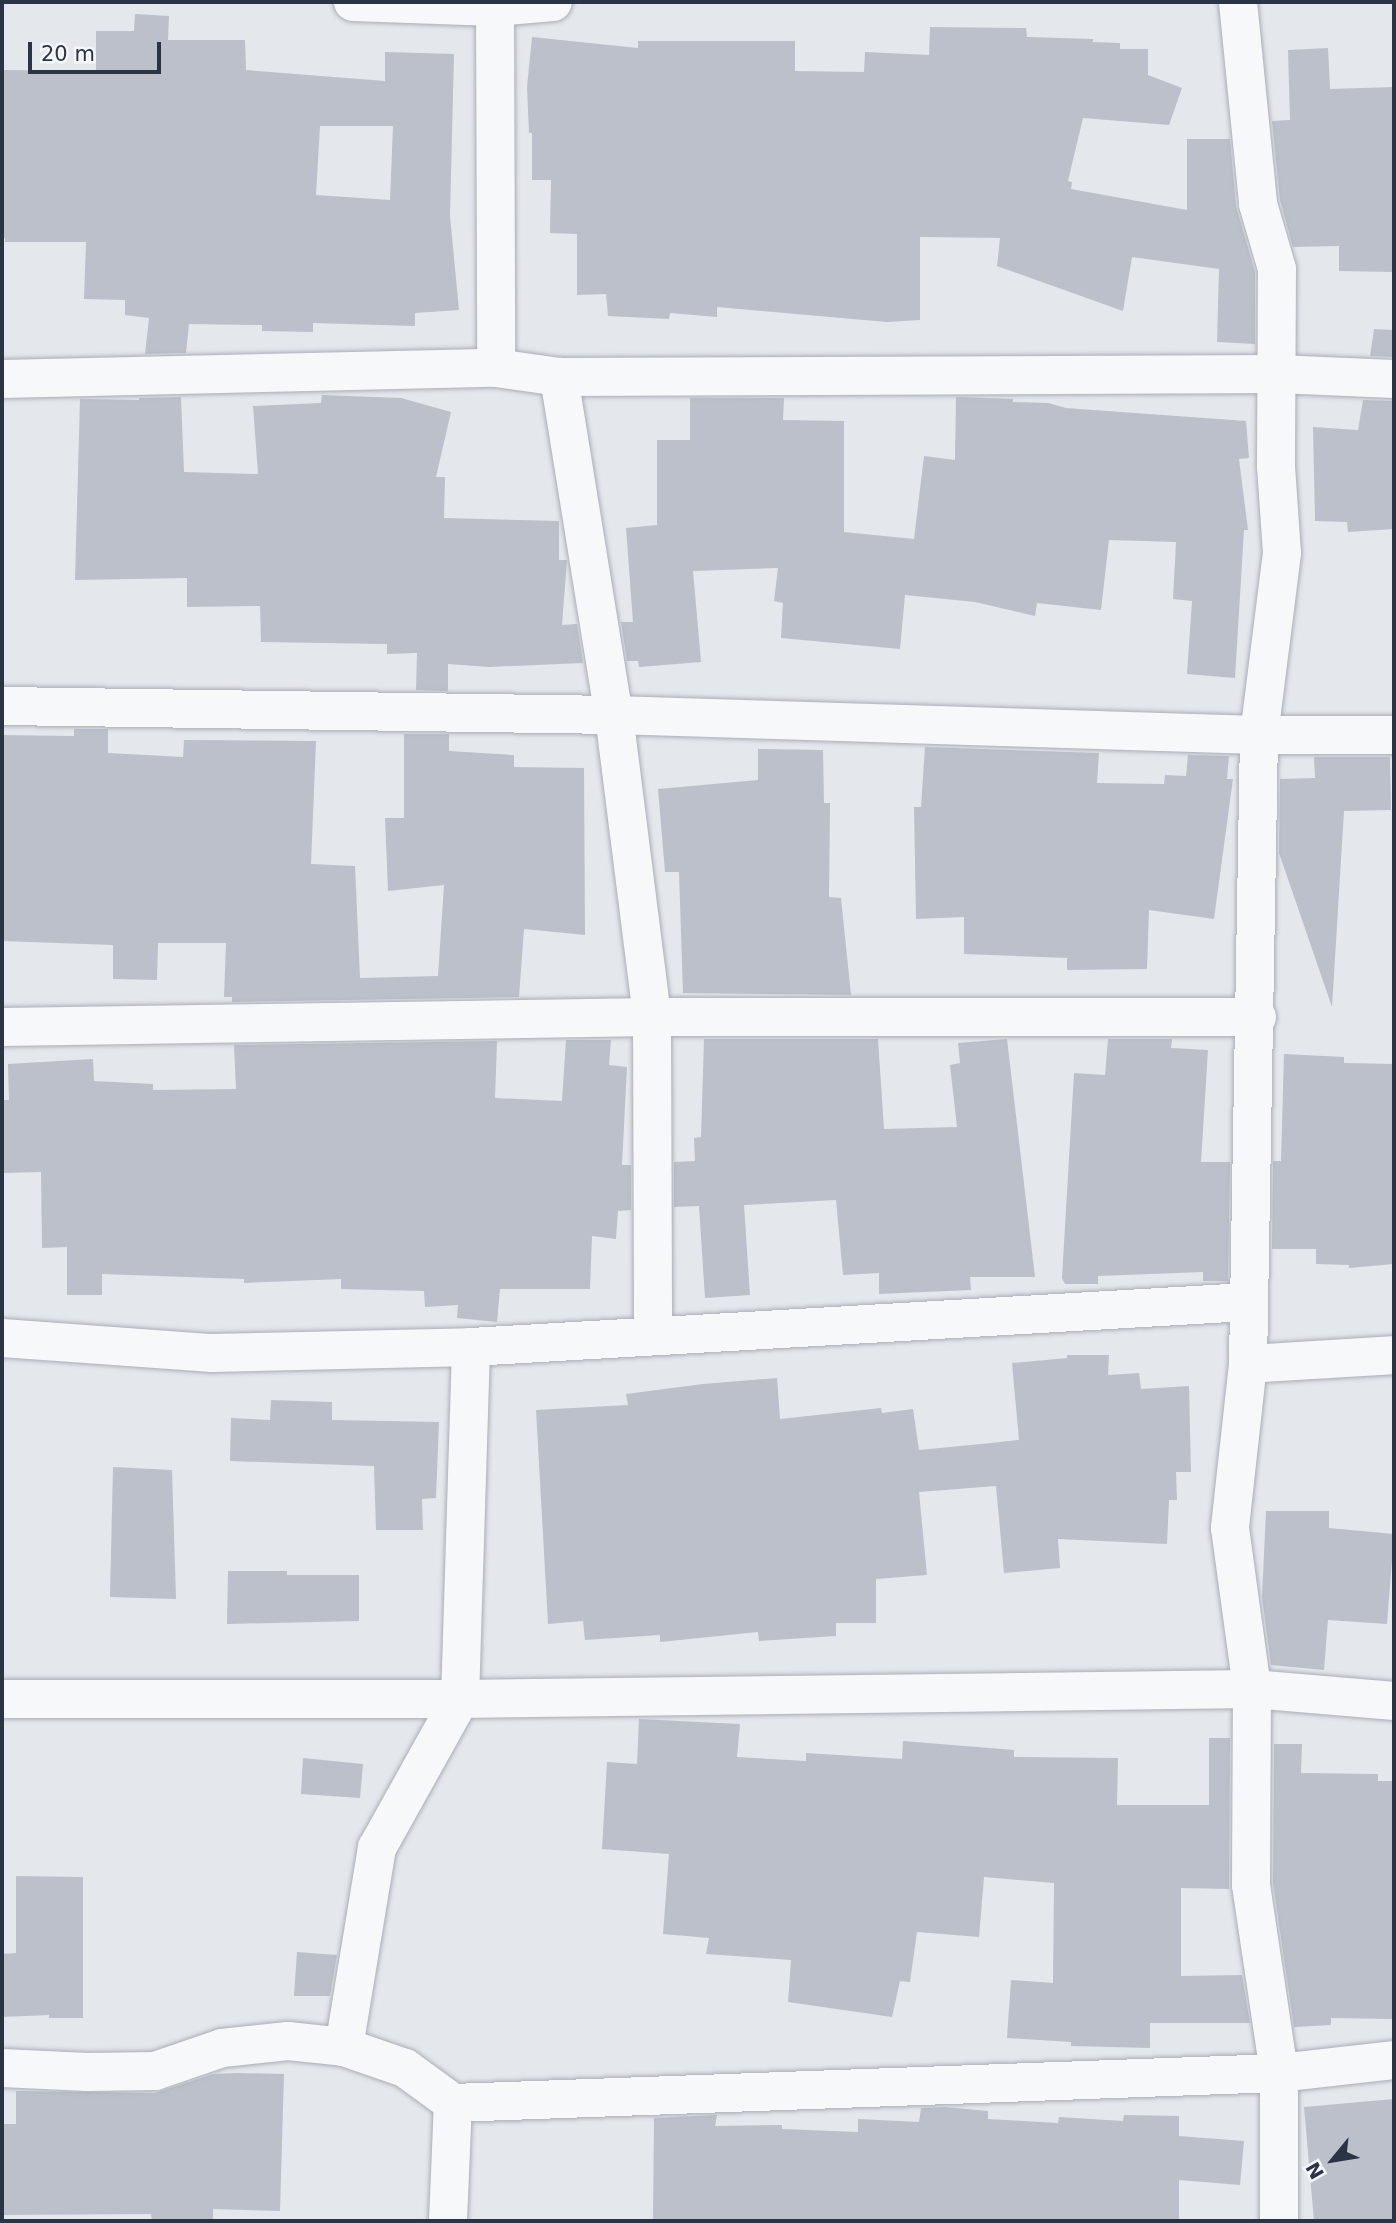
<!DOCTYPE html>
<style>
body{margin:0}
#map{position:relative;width:1396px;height:2223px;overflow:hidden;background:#e4e7ec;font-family:"DejaVu Sans",sans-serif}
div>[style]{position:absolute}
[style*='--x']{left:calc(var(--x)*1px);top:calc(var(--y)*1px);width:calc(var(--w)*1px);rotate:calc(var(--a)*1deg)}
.building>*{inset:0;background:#bbc0ca}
.roads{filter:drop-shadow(0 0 2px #a9aeb7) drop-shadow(0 0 2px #a9aeb7)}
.minor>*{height:38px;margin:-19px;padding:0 19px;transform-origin:19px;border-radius:19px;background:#f7f8fa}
span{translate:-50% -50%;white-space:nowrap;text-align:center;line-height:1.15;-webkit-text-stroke:5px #f4f6f9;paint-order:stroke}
.frame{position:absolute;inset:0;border:4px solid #2b3445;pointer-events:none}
.north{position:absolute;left:1298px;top:2125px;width:70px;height:70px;-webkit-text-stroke:5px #f4f6f9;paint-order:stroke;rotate:240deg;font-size:19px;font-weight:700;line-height:28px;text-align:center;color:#2b3445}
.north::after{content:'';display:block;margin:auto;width:24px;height:32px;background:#2b3445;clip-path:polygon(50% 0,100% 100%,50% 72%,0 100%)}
.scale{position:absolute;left:28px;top:42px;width:133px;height:32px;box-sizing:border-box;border:4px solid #2b3445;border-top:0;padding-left:9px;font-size:21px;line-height:24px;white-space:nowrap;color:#2b3445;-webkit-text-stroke:5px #f4f6f9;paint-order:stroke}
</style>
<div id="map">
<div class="building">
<i style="clip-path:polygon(evenodd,135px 14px,169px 16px,168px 40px,245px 40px,246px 70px,385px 81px,385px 52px,454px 54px,450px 216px,459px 310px,415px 313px,415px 326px,313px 323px,313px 332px,262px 331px,262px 325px,189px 324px,186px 353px,145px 354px,149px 318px,125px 315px,125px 300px,84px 299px,86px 242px,5px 242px,5px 238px,2px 238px,4px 70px,96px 71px,96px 31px,134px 31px,135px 14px,320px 126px,393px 126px,390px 200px,316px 195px,320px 126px)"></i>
<i style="clip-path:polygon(930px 27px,1026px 28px,1027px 37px,1093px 39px,1093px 42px,1120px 43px,1120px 49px,1148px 49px,1148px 75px,1182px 88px,1169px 125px,1083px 118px,1068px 181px,1072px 182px,1071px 189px,1187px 210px,1187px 139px,1230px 139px,1236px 206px,1255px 272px,1255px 344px,1217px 342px,1219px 269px,1132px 257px,1123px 311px,997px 266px,1000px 238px,920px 237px,920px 320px,887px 322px,717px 307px,717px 317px,670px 313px,669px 319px,608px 316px,606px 294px,577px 295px,577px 234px,550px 233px,551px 180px,532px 180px,532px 133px,529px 133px,527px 87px,532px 37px,638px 48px,638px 41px,795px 41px,795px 71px,864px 72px,865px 52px,929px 55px)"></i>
<i style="clip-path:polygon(1328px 48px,1330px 89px,1394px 87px,1394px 272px,1339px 271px,1339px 246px,1293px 247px,1280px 200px,1272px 121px,1290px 120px,1288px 50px)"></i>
<i style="clip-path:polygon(1374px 329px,1394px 330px,1394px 357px,1370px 356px)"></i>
<i style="clip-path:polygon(322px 395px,401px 398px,451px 412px,436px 477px,445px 477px,444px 518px,559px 521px,559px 560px,567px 560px,562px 625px,577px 624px,583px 663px,489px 667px,448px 664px,448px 691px,416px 690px,417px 653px,387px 654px,387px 644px,261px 642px,260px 606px,187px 607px,187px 578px,75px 580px,80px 399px,139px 400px,139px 398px,181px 397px,184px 472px,258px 474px,253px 406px,321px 403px)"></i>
<i style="clip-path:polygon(956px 397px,1013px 399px,1013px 402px,1048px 403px,1066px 408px,1246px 421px,1249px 458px,1239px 459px,1248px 530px,1244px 530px,1235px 678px,1187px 674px,1192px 601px,1173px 599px,1176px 542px,1109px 540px,1101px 610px,1037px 603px,1035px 616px,975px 602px,905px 595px,900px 649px,781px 638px,783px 603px,774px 601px,778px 568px,693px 571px,701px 662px,639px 667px,638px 661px,627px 661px,621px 622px,633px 622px,626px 528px,657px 525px,657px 440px,690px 440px,690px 398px,784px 398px,783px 420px,844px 421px,844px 532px,914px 539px,924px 456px,955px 460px)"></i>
<i style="clip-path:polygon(1363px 400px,1394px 401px,1394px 529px,1348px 532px,1347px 522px,1315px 521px,1313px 427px,1358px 430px)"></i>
<i style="clip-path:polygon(74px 729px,108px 729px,108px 753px,183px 757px,184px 740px,316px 741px,311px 864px,355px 866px,360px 978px,438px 976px,444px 885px,388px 891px,385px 818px,404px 818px,404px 734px,449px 734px,449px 751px,514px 755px,514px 767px,584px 768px,585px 935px,524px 929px,519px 997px,232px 1002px,232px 997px,224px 997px,226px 943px,158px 943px,157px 980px,113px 979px,113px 945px,2px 941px,2px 735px,74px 736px)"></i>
<i style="clip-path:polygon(925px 747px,1099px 753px,1097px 783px,1164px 784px,1165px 775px,1186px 776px,1188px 755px,1229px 756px,1227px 779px,1233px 779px,1214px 919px,1149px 910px,1147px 969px,1067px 970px,1067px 958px,964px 954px,964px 917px,916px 919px,914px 807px,921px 807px)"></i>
<i style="clip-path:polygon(758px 749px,823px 750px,824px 803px,830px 803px,829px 897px,841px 898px,851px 995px,683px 993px,679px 872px,665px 872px,658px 789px,758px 780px)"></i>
<i style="clip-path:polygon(1314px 757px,1390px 757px,1391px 810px,1344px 811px,1332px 1007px,1279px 853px,1280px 779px,1315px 778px)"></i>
<i style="clip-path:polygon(704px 1039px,878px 1039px,884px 1129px,957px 1127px,950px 1065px,960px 1063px,958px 1043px,1007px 1039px,1035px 1277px,970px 1277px,971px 1290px,879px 1294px,879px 1273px,843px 1275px,836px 1200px,744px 1205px,750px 1295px,705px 1298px,699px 1206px,674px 1207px,674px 1162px,695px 1161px,694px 1138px,701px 1137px)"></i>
<i style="clip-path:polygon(1108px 1039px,1172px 1039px,1171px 1048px,1208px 1050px,1201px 1162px,1230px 1162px,1228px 1281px,1203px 1281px,1203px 1272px,1098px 1276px,1098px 1284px,1065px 1284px,1062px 1278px,1074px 1073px,1105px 1075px)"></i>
<i style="clip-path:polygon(566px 1040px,611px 1040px,609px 1065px,627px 1067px,622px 1165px,631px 1165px,631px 1210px,618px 1211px,616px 1239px,592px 1236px,590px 1289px,500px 1289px,497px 1322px,457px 1318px,458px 1305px,425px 1307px,424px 1291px,341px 1289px,341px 1279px,244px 1283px,244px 1279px,102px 1274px,102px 1295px,67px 1295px,67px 1247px,42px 1248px,41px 1172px,2px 1173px,2px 1100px,9px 1100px,8px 1064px,93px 1059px,94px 1081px,153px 1084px,153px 1090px,236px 1089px,234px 1045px,497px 1041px,495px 1098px,562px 1101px)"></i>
<i style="clip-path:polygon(1284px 1054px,1344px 1057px,1344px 1063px,1394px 1064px,1394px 1264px,1349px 1268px,1349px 1265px,1316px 1264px,1316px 1249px,1272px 1249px,1273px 1161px,1281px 1161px)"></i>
<i style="clip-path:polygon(1067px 1355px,1109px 1355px,1108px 1375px,1139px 1373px,1141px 1389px,1189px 1386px,1191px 1472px,1176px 1472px,1177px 1500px,1169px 1500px,1167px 1544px,1058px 1539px,1060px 1568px,1004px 1573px,996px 1486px,919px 1492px,927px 1575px,876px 1579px,876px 1623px,836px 1623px,836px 1636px,759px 1641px,758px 1632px,660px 1642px,660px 1635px,585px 1640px,583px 1621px,548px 1624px,536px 1410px,628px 1405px,626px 1394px,703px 1384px,777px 1378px,780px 1419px,881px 1408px,882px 1413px,913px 1409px,919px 1450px,991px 1443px,1019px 1440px,1012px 1363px,1067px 1358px)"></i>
<i style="clip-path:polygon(271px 1400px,332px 1402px,332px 1420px,439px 1422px,436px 1498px,422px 1499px,423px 1530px,376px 1530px,374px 1466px,230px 1461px,231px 1418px,270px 1420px)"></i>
<i style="clip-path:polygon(113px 1467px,172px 1470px,176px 1599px,110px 1597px)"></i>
<i style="clip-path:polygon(1266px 1511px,1329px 1511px,1329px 1528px,1394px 1534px,1387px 1624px,1328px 1620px,1324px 1670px,1271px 1665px,1262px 1597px)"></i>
<i style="clip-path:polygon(228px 1571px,287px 1571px,287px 1575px,359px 1575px,359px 1621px,227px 1624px)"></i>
<i style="clip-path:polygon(639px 1719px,740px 1724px,737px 1757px,806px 1761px,806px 1753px,902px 1759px,903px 1741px,1014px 1750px,1014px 1757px,1118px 1758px,1117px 1805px,1209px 1805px,1209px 1738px,1230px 1738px,1229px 1889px,1181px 1888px,1181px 1976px,1242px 1975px,1250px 2023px,1150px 2023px,1150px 2048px,1071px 2046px,1071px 2042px,1007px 2038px,1011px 1980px,1053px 1983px,1054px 1883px,984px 1877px,979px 1937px,917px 1932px,910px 1982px,900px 1981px,892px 2017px,788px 2002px,791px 1960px,706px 1954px,709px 1938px,663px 1934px,669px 1854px,602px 1849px,607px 1762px,637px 1764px)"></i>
<i style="clip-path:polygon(1274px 1744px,1302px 1744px,1301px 1773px,1378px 1774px,1378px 1781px,1394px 1781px,1392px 2019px,1331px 2018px,1331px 2025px,1294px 2027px,1273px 1883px)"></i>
<i style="clip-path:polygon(303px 1758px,363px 1764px,360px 1798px,301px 1794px)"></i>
<i style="clip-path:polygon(16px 1876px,83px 1877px,83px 2018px,49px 2018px,49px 2015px,2px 2017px,2px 1954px,16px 1953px)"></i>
<i style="clip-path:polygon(297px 1952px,337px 1955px,330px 1996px,294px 1996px)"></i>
<i style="clip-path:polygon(238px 2073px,284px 2074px,280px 2211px,213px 2209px,213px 2221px,152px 2221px,151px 2214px,2px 2215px,2px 2124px,16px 2124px,16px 2091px,155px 2093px,213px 2074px)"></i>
<i style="clip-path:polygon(1394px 2099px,1394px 2221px,1314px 2221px,1304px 2107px)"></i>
<i style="clip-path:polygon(944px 2107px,988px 2111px,988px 2119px,1058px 2123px,1059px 2117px,1123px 2121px,1124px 2115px,1179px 2116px,1179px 2136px,1244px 2141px,1240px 2185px,1179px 2180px,1179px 2221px,653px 2221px,654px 2118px,717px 2115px,715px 2126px,782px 2125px,782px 2129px,858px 2132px,858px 2119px,919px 2122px,921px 2108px)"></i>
</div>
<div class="roads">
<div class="minor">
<i style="--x:353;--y:2;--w:142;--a:2"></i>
<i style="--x:495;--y:7;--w:58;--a:-4.9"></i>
<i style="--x:1238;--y:2;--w:203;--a:84.3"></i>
<i style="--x:1258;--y:204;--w:68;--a:73.7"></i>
<i style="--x:1277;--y:269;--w:197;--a:90.3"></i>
<i style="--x:1276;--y:466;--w:87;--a:86.1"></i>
<i style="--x:1282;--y:553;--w:183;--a:97.2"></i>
<i style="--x:1259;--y:735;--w:629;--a:91"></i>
<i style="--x:1248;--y:1364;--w:165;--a:96.3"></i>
<i style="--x:1230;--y:1528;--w:162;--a:82.2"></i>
<i style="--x:1252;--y:1689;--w:196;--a:90.3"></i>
<i style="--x:1251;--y:1885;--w:190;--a:81.5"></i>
<i style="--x:1279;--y:2073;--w:148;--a:90"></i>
<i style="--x:495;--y:7;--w:361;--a:89.8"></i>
<i style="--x:559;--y:377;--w:342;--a:80.8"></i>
<i style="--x:614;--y:715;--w:304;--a:82.8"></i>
<i style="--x:652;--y:1017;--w:319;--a:89.8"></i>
<i style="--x:2;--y:379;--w:494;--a:-1.3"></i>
<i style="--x:496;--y:368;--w:64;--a:8.1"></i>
<i style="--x:559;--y:377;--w:718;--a:-0.24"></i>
<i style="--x:1277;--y:374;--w:117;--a:2.4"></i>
<i style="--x:2;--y:706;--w:612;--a:0.84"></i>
<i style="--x:614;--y:715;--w:645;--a:1.78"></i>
<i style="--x:1259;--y:735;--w:135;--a:0"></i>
<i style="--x:2;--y:1027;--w:650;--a:-0.88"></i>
<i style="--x:652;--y:1017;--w:605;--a:0"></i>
<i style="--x:2;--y:1338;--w:211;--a:4.1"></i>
<i style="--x:212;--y:1353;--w:259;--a:-1.3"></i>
<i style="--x:471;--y:1347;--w:777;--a:-3.32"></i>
<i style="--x:1248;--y:1364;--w:146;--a:-3.5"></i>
<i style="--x:2;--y:1699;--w:458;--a:0"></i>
<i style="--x:460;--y:1699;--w:792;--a:-0.72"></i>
<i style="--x:1252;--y:1689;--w:143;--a:4.8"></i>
<i style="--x:344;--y:2047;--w:202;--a:-80.6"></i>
<i style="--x:377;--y:1848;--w:171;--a:-60.9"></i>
<i style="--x:460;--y:1699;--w:352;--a:-88.2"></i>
<i style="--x:2;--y:2068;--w:86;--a:2.7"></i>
<i style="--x:88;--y:2072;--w:67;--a:-0.9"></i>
<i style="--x:155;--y:2071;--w:71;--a:-18.9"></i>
<i style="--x:222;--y:2048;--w:66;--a:-6.1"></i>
<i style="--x:288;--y:2041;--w:56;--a:6.1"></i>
<i style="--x:344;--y:2047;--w:65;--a:19"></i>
<i style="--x:405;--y:2068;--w:59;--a:36.1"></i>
<i style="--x:453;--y:2103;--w:827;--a:-2.08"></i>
<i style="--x:1279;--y:2073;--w:116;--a:-6.4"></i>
<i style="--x:448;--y:2221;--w:118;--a:-87.6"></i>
</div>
</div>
<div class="frame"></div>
<div class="north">N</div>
<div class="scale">20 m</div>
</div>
